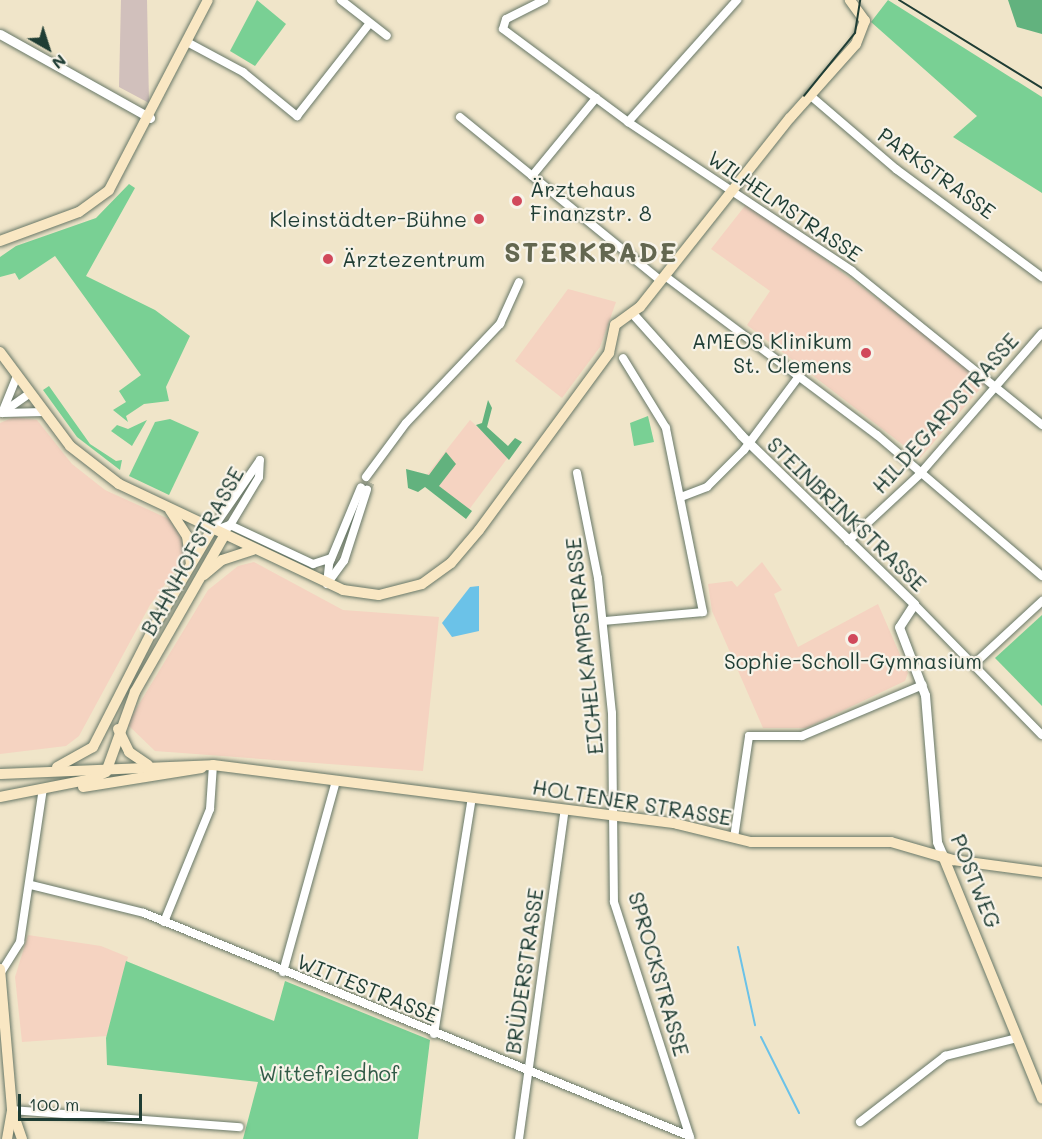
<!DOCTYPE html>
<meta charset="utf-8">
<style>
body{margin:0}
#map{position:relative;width:1042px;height:1139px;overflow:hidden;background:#f0e5c9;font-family:Mali,sans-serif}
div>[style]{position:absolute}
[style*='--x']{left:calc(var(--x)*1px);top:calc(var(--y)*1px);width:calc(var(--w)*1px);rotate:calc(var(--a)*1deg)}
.built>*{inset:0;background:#f5d3c1}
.industrial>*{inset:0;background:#d1c0bc}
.green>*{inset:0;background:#79d094}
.forest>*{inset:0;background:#62b27e}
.water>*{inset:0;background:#6bc2e8}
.stream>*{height:2px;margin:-1px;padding:0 1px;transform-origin:1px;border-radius:1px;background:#6bc2e8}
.minor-tunnel>*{height:8px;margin-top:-4px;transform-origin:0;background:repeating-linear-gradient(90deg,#c6c3ab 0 8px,transparent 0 12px)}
.roads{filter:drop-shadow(0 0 2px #687868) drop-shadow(0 0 2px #687868)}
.minor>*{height:8px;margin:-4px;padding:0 4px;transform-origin:4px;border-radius:4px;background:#fff}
.tertiary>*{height:9px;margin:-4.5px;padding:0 4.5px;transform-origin:4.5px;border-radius:4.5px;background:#fff}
.secondary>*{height:10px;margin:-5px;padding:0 5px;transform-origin:5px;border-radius:5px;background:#f9e7c3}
.tram>*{height:1.5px;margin:-0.75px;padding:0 0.75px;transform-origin:0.75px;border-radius:0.75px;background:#1f3d34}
.rail>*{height:2px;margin:-1px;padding:0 1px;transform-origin:1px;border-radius:1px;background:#1f3d34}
.dots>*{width:16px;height:16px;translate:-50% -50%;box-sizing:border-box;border:3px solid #f7f3e8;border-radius:50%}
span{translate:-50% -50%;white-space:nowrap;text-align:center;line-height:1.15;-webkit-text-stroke:4.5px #f7f3e8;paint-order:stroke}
.street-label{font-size:21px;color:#1f3d34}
.poi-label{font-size:21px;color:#1f3d34}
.left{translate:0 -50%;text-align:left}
.right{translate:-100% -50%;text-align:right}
.park-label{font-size:21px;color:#315a47}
.district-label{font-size:27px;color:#636750;font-weight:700;letter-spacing:1.5px}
.north{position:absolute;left:18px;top:18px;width:60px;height:60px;-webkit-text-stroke:4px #f7f3e8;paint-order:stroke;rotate:141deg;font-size:16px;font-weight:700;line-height:24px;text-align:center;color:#1f3d34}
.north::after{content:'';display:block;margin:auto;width:21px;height:27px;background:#1f3d34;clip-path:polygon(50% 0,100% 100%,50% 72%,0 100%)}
.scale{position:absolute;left:18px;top:1094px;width:124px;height:27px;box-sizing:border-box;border:3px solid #1f3d34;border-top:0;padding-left:8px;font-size:18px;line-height:21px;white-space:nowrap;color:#1f3d34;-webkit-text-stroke:4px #f7f3e8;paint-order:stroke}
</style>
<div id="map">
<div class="built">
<i style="clip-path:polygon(748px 202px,987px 381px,920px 458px,747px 325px,770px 291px,711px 249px)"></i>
<i style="clip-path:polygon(568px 289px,616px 302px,600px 347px,562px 398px,515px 361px)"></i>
<i style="clip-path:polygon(14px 417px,37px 420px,72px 464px,105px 490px,169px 519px,181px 537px,185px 557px,150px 605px,79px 736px,66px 746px,0 754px,0 423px)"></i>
<i style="clip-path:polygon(470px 420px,509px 456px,468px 511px,426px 476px)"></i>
<i style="clip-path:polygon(254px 562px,343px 610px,439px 617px,423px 771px,155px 751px,127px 724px,208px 590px,238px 566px)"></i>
<i style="clip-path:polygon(762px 562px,782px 590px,774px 594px,798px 647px,878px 604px,908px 673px,905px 681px,806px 728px,763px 728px,712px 611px,708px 584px,732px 581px,737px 587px)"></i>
<i style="clip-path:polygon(28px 935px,101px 946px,128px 957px,107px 1036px,22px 1042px,15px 977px)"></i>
</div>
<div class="industrial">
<i style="clip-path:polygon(121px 0,147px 0,149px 103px,119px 87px)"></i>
</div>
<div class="green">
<i style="clip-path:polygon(257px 0,286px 24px,255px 66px,230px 51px)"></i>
<i style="clip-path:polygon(888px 0,1042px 97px,1042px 193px,953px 137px,977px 116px,871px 22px)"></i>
<i style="clip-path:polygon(129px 184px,135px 188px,86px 276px,155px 310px,190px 336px,166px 387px,169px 401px,144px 404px,126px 416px,128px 422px,113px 410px,126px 402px,119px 391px,141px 375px,55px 256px,19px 280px,15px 273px,0 277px,0 257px,16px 246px,96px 218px)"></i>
<i style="clip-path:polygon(49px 386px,90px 444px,116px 461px,122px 460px,120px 470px,77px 437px,43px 390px)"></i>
<i style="clip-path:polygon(648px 416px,654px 442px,634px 446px,630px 423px)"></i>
<i style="clip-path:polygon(170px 419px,199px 432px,169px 495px,129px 476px,155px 422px)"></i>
<i style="clip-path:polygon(147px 420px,132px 446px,111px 431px,117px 425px,128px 429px)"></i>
<i style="clip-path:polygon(1042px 615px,1042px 706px,995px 658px)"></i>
<i style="clip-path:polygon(126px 961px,274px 1021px,285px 981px,430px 1040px,418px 1139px,243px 1139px,258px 1082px,107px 1065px,106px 1038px)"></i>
</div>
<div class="forest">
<i style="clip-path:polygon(1008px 0,1042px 0,1042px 34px,1017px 27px)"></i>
<i style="clip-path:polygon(488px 400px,492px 408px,487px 427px,508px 446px,515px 438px,522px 442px,509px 460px,476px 425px,482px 423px)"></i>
<i style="clip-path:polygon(446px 452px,456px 464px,439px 486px,472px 511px,466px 519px,425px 487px,418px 492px,408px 488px,406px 469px,429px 475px)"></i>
</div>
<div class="water">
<i style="clip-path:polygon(479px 586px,479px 631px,452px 637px,442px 623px,470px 587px)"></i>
</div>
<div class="stream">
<i style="--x:738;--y:947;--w:80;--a:77.7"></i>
<i style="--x:761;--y:1037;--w:85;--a:63.4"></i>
</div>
<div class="minor-tunnel">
<i style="--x:367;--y:490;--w:11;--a:-63"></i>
</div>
<div class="roads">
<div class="minor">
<i style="--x:341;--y:0;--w:58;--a:38"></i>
<i style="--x:544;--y:0;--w:42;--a:153.4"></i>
<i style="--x:506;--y:19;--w:10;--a:107"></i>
<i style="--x:503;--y:29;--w:156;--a:36.6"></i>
<i style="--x:628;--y:122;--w:269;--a:33.6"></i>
<i style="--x:852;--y:271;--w:245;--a:39"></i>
<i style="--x:187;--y:42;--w:64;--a:28.2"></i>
<i style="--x:243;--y:72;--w:70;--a:39.2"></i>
<i style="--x:297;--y:116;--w:118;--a:-51.9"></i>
<i style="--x:812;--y:97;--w:111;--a:40.6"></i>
<i style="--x:896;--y:169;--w:182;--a:36.5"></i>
<i style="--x:460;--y:117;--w:259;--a:39.2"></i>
<i style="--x:628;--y:122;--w:164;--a:-48.2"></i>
<i style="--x:532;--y:176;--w:101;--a:-50.6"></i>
<i style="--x:665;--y:276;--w:265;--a:36.9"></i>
<i style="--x:877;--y:435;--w:217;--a:40.5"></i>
<i style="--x:6;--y:410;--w:29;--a:-35"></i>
<i style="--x:2;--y:413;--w:42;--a:-1.4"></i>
<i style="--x:2;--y:413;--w:40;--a:-68"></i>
<i style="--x:577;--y:473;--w:107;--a:78.7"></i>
<i style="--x:598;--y:578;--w:136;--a:84.1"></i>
<i style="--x:612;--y:713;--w:189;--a:89.4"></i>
<i style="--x:614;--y:902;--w:248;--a:72.1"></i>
<i style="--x:366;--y:477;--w:67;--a:-53.5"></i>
<i style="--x:406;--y:423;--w:137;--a:-46.5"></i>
<i style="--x:500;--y:324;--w:46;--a:-65.7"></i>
<i style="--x:681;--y:497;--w:28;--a:-21"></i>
<i style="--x:707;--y:487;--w:52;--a:-45"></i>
<i style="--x:744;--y:450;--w:94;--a:-53.3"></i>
<i style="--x:229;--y:527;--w:58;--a:-59"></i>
<i style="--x:259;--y:477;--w:17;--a:-87"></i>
<i style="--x:216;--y:530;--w:15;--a:-20"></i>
<i style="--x:230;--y:525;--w:92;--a:25.2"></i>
<i style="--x:313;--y:564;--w:19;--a:-18"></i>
<i style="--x:211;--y:531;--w:86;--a:-55.4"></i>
<i style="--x:848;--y:541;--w:97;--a:-42.9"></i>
<i style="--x:919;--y:475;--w:188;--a:-49.1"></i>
<i style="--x:327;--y:584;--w:29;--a:-54"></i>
<i style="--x:344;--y:561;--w:75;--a:-72.1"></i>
<i style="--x:327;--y:584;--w:20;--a:-84"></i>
<i style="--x:329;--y:564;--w:83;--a:-67.4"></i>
<i style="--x:914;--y:604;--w:183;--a:45.7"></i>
<i style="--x:604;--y:621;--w:99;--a:-5.2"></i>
<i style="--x:703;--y:612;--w:188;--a:-101.4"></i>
<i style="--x:666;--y:428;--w:82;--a:-121.6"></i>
<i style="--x:974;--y:664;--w:93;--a:-42.8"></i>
<i style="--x:734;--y:838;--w:103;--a:-81.6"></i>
<i style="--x:749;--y:736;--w:53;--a:0"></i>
<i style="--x:802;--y:736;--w:131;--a:-22.9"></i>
<i style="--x:31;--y:885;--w:116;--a:13.9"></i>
<i style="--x:144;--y:913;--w:589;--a:22.25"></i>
<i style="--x:164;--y:922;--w:122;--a:-67.8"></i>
<i style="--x:210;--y:809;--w:44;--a:-86.1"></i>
<i style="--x:283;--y:972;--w:198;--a:-74.5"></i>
<i style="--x:0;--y:974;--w:38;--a:-58"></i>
<i style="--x:20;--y:942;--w:155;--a:-81.5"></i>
<i style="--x:434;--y:1034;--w:240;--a:-80.9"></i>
<i style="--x:12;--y:1110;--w:228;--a:4.3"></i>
<i style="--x:860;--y:1122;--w:108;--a:-37.8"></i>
<i style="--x:945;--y:1056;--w:75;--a:-13.9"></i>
<i style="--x:519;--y:1139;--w:333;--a:-82.1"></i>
</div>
<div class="tertiary">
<i style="--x:0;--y:34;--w:172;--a:29.2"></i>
<i style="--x:633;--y:314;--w:162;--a:48.2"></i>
<i style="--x:741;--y:435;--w:242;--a:44.3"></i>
<i style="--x:914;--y:604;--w:27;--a:123"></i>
<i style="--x:899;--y:627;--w:73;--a:69.1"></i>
<i style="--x:925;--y:695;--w:147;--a:85.3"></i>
<i style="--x:937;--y:842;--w:15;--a:67"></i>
</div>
<div class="secondary">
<i style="--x:0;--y:241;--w:84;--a:-20.2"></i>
<i style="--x:79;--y:212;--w:37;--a:-36"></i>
<i style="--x:109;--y:190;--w:214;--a:-62.5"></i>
<i style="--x:0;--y:352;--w:117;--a:53.3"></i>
<i style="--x:70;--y:446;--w:62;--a:37.8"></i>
<i style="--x:119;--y:484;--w:248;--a:25.3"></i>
<i style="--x:343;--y:590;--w:36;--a:8"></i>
<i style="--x:379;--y:595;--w:44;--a:-14.3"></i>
<i style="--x:422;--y:584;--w:36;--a:-36"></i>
<i style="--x:451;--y:563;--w:43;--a:-49.7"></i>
<i style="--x:479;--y:530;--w:220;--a:-53.7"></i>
<i style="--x:609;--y:353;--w:29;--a:-78"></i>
<i style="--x:615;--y:325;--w:31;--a:-36"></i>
<i style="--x:640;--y:307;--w:241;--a:-51.6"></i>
<i style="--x:790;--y:118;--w:99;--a:-48.3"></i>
<i style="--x:856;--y:44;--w:25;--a:-69"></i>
<i style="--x:865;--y:21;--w:26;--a:-126"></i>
<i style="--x:170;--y:510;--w:31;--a:57"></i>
<i style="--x:187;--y:536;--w:28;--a:82"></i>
<i style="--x:204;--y:575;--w:23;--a:-40"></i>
<i style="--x:222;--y:560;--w:33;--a:-18"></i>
<i style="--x:118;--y:729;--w:25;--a:64"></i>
<i style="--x:129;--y:752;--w:23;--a:34"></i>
<i style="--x:57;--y:767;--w:41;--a:-29.1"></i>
<i style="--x:93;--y:747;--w:132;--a:-63"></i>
<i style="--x:153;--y:629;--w:114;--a:-59.4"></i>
<i style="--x:0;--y:774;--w:213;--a:-2.4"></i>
<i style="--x:213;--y:765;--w:468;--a:7.2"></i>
<i style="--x:677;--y:824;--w:76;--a:13.7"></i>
<i style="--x:751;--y:842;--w:140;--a:0"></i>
<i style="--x:891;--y:842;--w:65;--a:16.2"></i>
<i style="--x:953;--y:860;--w:90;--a:7.7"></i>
<i style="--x:83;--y:787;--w:120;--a:-9.1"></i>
<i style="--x:0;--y:797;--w:94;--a:-11.1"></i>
<i style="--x:92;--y:779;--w:16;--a:-27"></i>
<i style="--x:106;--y:772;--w:85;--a:-70.1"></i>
<i style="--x:135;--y:692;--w:180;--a:-60.3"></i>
<i style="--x:943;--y:856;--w:262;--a:67.8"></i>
<i style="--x:0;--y:969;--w:142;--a:85.1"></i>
<i style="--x:12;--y:1110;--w:31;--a:71"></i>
<i style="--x:7;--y:1139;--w:29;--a:-80"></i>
</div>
</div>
<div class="tram">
<i style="--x:804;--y:96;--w:81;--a:-51"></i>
<i style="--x:855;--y:33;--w:33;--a:-81"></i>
</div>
<div class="rail">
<i style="--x:899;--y:0;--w:168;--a:31.6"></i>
</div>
<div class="dots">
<i style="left:517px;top:201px;background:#d1495b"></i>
<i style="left:479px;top:219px;background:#d1495b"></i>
<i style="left:328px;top:259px;background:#d1495b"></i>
<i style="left:866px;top:353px;background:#d1495b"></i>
<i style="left:853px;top:639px;background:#d1495b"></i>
</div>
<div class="street-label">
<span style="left:937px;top:173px;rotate:36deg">PARKSTRASSE</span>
<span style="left:785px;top:206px;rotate:34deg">WILHELMSTRASSE</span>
<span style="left:945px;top:413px;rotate:-48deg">HILDEGARDSTRASSE</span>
<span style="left:847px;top:514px;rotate:44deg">STEINBRINKSTRASSE</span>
<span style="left:192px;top:551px;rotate:-61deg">BAHNHOFSTRASSE</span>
<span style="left:584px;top:646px;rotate:-96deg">EICHELKAMPSTRASSE</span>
<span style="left:632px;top:802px;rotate:9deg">HOLTENER STRASSE</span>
<span style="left:976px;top:881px;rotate:68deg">POSTWEG</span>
<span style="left:524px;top:971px;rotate:-82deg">BRÜDERSTRASSE</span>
<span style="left:659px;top:974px;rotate:74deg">SPROCKSTRASSE</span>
<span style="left:368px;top:988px;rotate:22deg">WITTESTRASSE</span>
</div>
<div class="poi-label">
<span class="left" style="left:530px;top:201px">Ärztehaus<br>Finanzstr. 8</span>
<span class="right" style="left:467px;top:219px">Kleinstädter-Bühne</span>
<span class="left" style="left:342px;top:259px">Ärztezentrum</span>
<span class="right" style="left:852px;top:353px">AMEOS Klinikum<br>St. Clemens</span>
<span style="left:853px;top:661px">Sophie-Scholl-Gymnasium</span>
</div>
<div class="park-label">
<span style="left:329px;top:1073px">Wittefriedhof</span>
</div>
<div class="district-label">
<span style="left:591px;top:252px">STERKRADE</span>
</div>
<div class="north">N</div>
<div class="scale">100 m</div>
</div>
